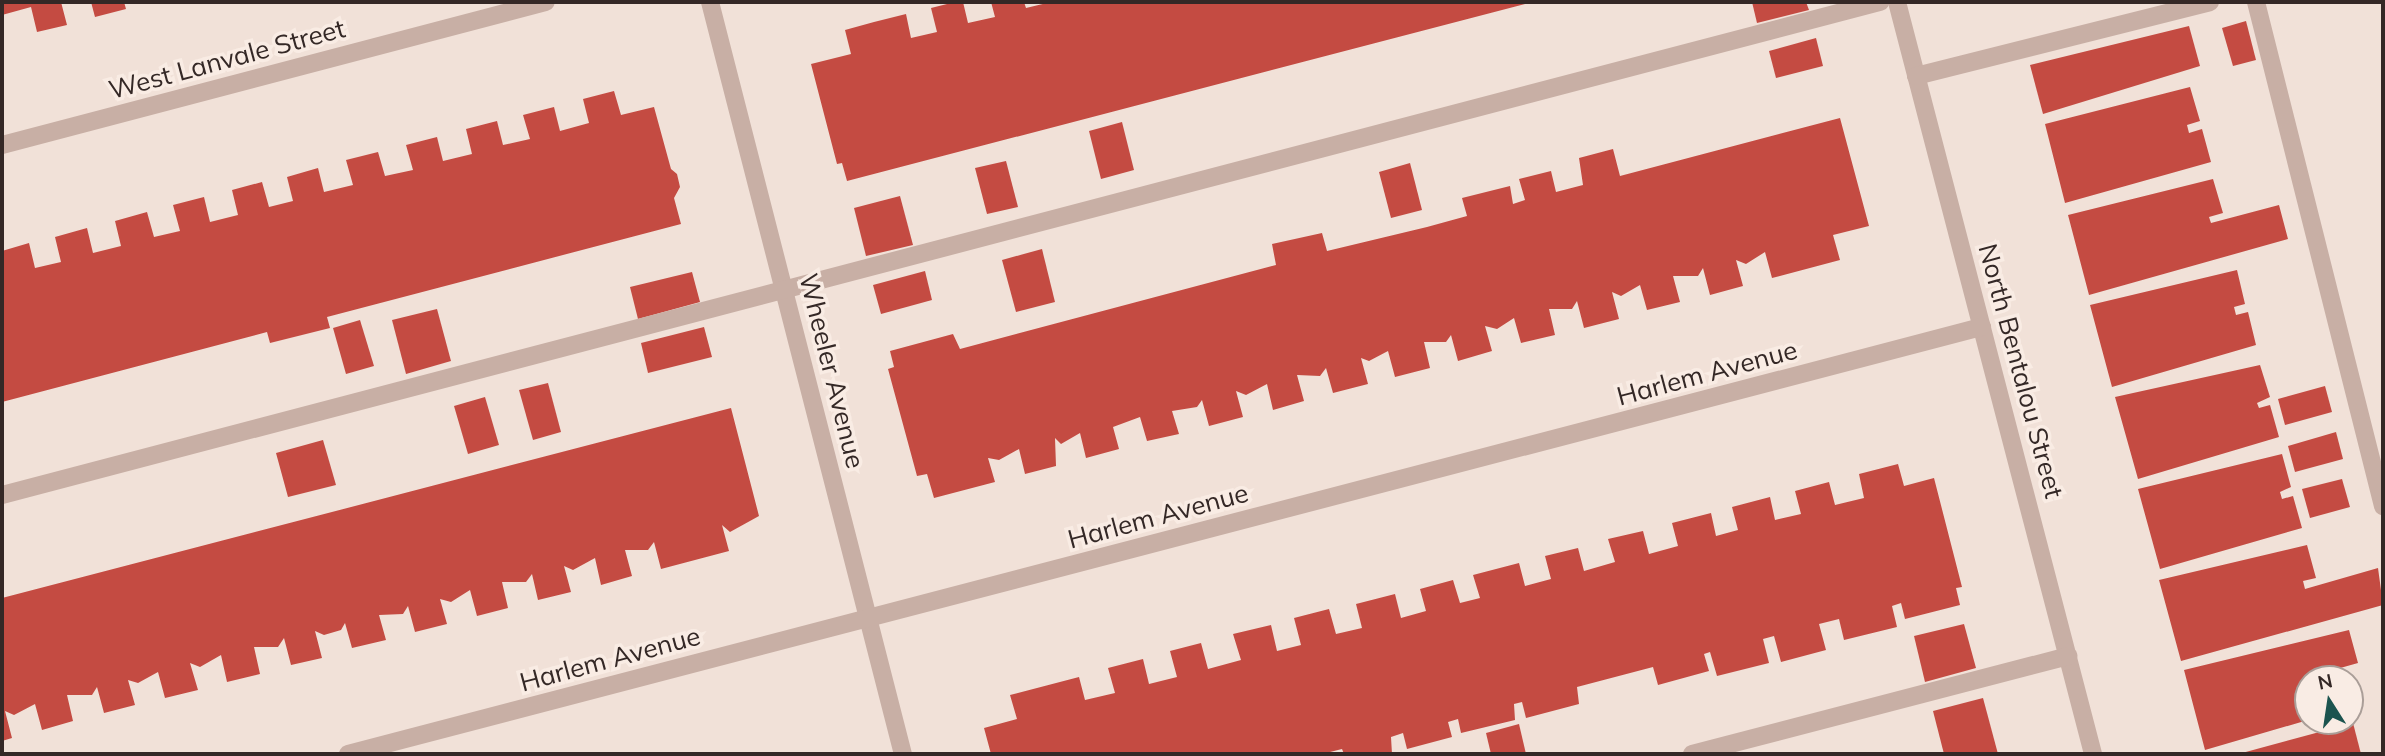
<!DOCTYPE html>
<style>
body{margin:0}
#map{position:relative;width:2385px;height:756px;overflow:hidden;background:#f1e1d8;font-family:Mulish,sans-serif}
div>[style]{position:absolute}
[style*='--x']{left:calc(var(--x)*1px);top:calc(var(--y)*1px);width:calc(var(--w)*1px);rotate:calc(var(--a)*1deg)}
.building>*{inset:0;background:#c44b42}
.minor>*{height:18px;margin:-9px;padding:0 9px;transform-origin:9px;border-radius:9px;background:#c8afa5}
span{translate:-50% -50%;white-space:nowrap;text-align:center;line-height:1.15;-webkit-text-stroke:7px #f9ece4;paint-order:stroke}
.street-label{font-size:26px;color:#342826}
.frame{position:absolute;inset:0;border:4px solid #342826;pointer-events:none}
.north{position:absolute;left:2294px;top:665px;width:70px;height:70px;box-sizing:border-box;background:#f9ece4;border:2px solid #aa9e98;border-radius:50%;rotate:348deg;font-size:19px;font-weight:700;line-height:28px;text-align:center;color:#342826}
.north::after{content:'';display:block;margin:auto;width:24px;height:32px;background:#1c544f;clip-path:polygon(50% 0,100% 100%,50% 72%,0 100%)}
</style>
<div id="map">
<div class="building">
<i style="clip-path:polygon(2px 2px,61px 2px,67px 25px,37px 32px,31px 7px,2px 15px)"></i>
<i style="clip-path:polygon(91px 2px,124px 2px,126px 9px,95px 17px)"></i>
<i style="clip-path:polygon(955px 2px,963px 2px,968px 23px,995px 17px,991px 2px,1024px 2px,1026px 8px,1051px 2px,1529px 3px,847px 181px,842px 163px,837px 164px,811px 64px,851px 54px,845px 30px,874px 22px,906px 14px,911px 38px,937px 32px,931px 8px)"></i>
<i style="clip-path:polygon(1752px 2px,1806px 2px,1809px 10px,1757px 23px)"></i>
<i style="clip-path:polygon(2246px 21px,2256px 60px,2233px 66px,2222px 28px)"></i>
<i style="clip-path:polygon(2189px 26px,2200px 66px,2043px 114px,2030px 65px)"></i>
<i style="clip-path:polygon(1816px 38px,1823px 66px,1776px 78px,1769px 51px)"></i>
<i style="clip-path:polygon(2190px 87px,2200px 121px,2187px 125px,2189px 133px,2202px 129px,2211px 162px,2065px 203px,2045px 124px)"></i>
<i style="clip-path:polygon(614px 91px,621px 115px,654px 107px,671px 169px,677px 174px,680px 187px,674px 198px,681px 224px,327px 317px,330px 328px,270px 343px,267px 332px,2px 402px,2px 251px,29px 243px,35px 268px,61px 262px,55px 237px,87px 228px,93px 253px,121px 246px,115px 221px,147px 212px,154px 237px,180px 231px,173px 205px,204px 197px,210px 222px,238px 215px,232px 190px,262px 182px,269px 207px,293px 201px,287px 177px,318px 168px,324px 192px,353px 185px,346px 160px,378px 152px,385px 176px,413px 170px,406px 145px,437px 137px,443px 161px,472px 154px,466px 129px,497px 121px,503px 145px,530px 139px,523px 115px,554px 107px,560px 131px,589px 123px,583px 99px)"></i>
<i style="clip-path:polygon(1840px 118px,1869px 226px,1833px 235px,1840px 260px,1772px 278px,1765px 252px,1746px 264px,1736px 260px,1743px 286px,1710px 295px,1703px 268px,1698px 276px,1673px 276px,1680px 302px,1647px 310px,1640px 285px,1621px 296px,1612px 292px,1619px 319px,1584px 328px,1577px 301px,1572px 309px,1549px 309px,1555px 335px,1521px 343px,1514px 318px,1497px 329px,1485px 326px,1492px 351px,1458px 361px,1451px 335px,1446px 342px,1424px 342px,1430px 368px,1395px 377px,1388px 351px,1369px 361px,1361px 358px,1368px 384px,1333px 393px,1326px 368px,1320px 376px,1297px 375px,1304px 401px,1273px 410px,1267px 384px,1246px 395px,1236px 391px,1243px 417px,1209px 426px,1202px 400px,1197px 407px,1172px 411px,1179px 434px,1147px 441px,1140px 417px,1113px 427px,1119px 449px,1086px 458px,1080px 433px,1061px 444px,1055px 438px,1056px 466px,1025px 474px,1019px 449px,999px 460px,988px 458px,995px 482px,934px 498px,927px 474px,917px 476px,888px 369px,894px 367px,890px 351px,953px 334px,960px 349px,1276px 265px,1272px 244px,1322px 233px,1327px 251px,1427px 227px,1467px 216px,1462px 198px,1510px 186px,1513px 204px,1525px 200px,1519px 179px,1551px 171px,1556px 192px,1583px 185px,1579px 158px,1613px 149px,1620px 176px)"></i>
<i style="clip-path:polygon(1122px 122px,1134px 170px,1101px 179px,1089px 131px)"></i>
<i style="clip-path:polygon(1006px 161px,1018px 207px,987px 214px,975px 168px)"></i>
<i style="clip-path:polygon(1410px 163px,1422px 210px,1391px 218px,1379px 172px)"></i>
<i style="clip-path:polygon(2213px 179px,2223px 213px,2209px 217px,2211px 223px,2279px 205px,2288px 239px,2089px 295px,2068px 215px)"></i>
<i style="clip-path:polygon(900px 196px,913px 245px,866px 256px,854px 208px)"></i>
<i style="clip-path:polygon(1042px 249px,1055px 302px,1016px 312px,1002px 260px)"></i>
<i style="clip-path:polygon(2237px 270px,2245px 304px,2234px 307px,2236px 315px,2248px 312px,2256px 345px,2112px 387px,2090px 305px)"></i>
<i style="clip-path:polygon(925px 271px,932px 300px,881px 314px,873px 285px)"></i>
<i style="clip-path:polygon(692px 272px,700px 302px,638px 319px,630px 287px)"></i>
<i style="clip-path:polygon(437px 309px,451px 361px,406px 374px,392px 320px)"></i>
<i style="clip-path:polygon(360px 320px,374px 366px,346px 374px,333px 328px)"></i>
<i style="clip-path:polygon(704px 327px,712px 357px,648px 373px,641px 343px)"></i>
<i style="clip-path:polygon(2260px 365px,2270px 397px,2257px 403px,2259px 408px,2270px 405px,2279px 437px,2138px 479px,2115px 397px)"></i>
<i style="clip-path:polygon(548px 383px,561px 432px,533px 440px,519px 390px)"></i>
<i style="clip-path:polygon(2325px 386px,2332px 412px,2285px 425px,2278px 399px)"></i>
<i style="clip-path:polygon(485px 397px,499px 445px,468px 454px,454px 406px)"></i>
<i style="clip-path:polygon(731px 408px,759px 516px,730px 532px,722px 525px,729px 551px,661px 569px,654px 542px,648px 550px,625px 550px,632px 576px,601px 585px,595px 558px,573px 570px,564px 566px,571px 592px,538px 600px,532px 574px,526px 582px,502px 582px,508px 608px,477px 616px,470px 590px,451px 602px,440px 599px,447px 624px,415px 632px,408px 606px,403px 614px,379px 615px,386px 640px,352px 648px,345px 623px,341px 630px,324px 635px,315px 631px,322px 658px,291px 665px,284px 638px,278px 647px,254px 647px,260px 674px,227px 682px,221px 655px,200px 667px,190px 663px,198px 690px,165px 698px,158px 672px,138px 683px,128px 680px,135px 705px,104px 713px,97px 687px,92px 695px,67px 695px,73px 721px,42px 730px,35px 704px,14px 715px,5px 711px,12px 738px,2px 741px,2px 598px)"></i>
<i style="clip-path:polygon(2336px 432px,2343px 459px,2295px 472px,2288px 446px)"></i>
<i style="clip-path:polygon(323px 440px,336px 485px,288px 497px,276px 453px)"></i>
<i style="clip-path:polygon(2282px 454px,2291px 487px,2280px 492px,2282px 499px,2293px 496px,2302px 528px,2160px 569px,2138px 489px)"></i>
<i style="clip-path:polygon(1898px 464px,1904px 486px,1934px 478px,1962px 587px,1956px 588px,1960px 605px,1905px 619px,1901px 603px,1892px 606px,1897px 627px,1844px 640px,1839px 619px,1819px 624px,1826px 650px,1781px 662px,1774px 636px,1763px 639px,1769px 663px,1717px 676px,1710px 652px,1704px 654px,1709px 671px,1658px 685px,1653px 667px,1577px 687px,1579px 704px,1526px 718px,1522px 702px,1514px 704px,1515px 720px,1461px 733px,1458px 719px,1448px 722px,1452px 737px,1407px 749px,1403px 733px,1391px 737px,1392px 754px,1344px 754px,1342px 749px,1322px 754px,991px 754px,984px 728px,1017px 719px,1010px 695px,1079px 677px,1085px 700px,1115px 693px,1108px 668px,1143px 659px,1149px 684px,1177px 677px,1170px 651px,1201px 643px,1208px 669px,1241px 660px,1233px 634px,1271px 625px,1277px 651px,1301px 645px,1294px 618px,1329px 609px,1336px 634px,1362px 628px,1356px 604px,1395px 594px,1401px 618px,1426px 611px,1420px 589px,1453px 580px,1460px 603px,1480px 598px,1473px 575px,1519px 563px,1525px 586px,1551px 579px,1545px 556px,1578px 548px,1584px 571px,1615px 562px,1608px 539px,1643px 531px,1649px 554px,1678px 546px,1672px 523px,1711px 513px,1716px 536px,1738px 530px,1732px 507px,1770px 497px,1775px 520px,1801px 514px,1795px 491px,1829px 482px,1835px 505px,1864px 498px,1859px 474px)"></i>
<i style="clip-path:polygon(2342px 479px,2350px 507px,2310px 518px,2302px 489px)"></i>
<i style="clip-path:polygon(2307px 545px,2316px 578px,2303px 581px,2305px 589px,2378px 568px,2383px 605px,2181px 661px,2159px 580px)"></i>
<i style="clip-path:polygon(1964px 624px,1976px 668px,1925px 682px,1914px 636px)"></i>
<i style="clip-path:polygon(2349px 630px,2358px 663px,2326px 672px,2327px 679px,2308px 679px,2308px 720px,2205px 750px,2184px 670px)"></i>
<i style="clip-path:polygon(1983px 698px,1998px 754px,1944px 754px,1933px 711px)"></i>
<i style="clip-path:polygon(2353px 723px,2361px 754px,2242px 754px,2242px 753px)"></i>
<i style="clip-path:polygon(1519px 724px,1526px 754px,1491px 754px,1486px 733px)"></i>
</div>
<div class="minor">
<i style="--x:710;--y:2;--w:776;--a:75.61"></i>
<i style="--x:1897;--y:2;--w:777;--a:75.39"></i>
<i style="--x:2256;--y:2;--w:520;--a:75.86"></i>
<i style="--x:1916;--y:76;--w:303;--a:-14.1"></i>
<i style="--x:2;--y:145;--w:562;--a:-14.73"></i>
<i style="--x:2;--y:495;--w:1942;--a:-14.71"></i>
<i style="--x:348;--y:754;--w:1689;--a:-14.65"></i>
<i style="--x:1692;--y:754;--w:389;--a:-14.6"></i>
</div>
<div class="street-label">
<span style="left:227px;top:59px;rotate:-15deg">West Lanvale Street</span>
<span style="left:832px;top:371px;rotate:76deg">Wheeler Avenue</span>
<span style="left:2021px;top:371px;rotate:75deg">North Bentalou Street</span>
<span style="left:1707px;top:373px;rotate:-15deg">Harlem Avenue</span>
<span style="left:1158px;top:516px;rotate:-15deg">Harlem Avenue</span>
<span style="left:610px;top:659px;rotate:-15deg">Harlem Avenue</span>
</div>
<div class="frame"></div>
<div class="north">N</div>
</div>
